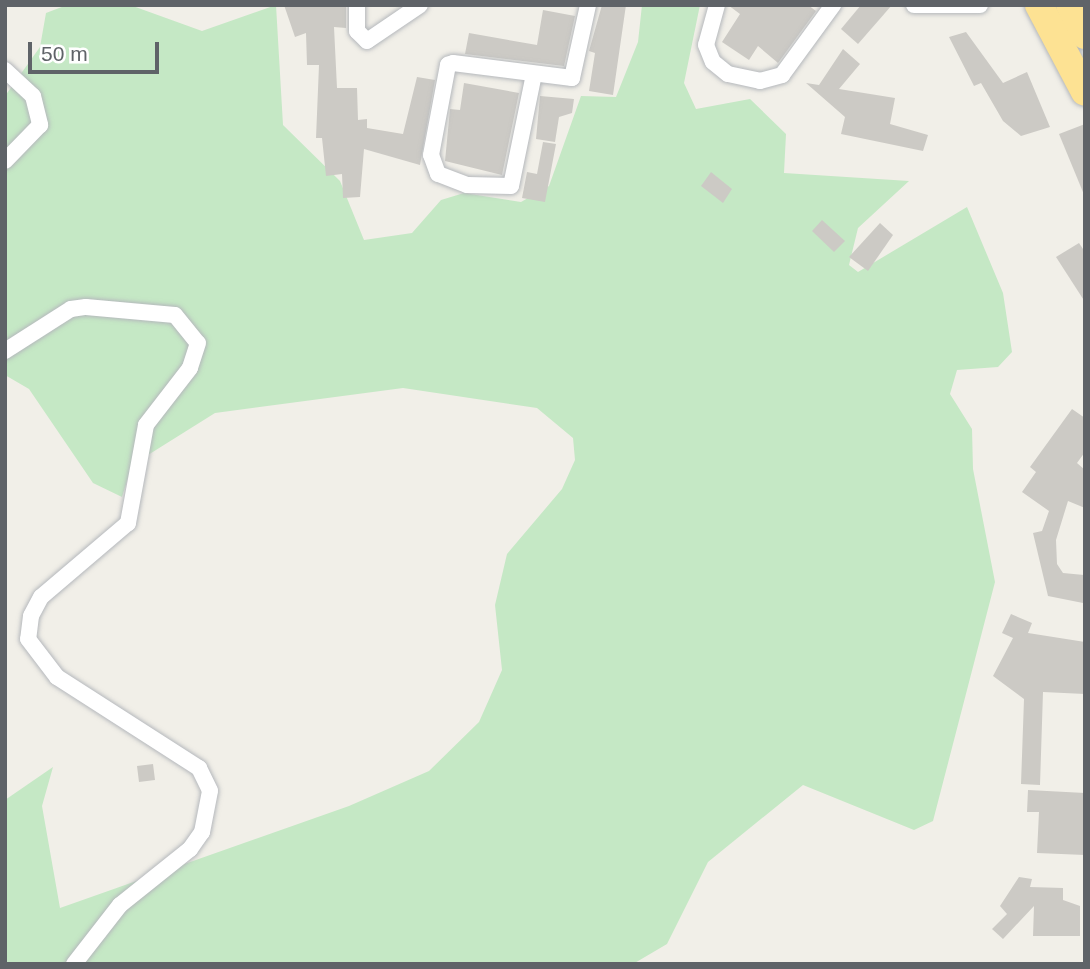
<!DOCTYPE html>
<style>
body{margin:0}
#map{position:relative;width:1090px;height:969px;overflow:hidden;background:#f1efe8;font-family:Helvetica,sans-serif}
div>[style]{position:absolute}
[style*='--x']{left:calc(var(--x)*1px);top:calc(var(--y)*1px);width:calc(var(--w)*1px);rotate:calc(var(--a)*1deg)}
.green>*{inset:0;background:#c5e8c5}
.building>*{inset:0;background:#cccac5}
.roads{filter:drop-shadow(0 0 2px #b5b8bc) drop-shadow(0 0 2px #b5b8bc)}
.street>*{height:16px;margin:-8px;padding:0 8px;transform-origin:8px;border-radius:8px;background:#fff}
.highway>*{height:28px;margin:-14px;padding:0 14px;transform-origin:14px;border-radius:14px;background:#fde293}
span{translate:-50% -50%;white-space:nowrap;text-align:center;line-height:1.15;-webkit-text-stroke:6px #fff;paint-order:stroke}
.frame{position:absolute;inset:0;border:7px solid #5f6368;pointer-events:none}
.scale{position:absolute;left:28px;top:42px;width:131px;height:32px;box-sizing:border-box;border:4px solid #5f6368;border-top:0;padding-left:9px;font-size:21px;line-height:24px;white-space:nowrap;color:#5f6368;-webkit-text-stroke:5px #fff;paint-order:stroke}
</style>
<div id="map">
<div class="green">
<i style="clip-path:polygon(67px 5px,130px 5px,202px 31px,276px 5px,283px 125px,340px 181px,364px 240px,412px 233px,441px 200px,464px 193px,521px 202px,549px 186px,581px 96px,616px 97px,638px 42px,642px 5px,700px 5px,684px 83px,696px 109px,750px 99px,786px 134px,784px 173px,909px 181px,858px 228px,849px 265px,858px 272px,967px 207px,1003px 293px,1012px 352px,998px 367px,957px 370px,950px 394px,972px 429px,973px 469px,995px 582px,933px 821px,914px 830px,803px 785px,708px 862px,667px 944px,633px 964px,5px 964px,5px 800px,53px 767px,42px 806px,60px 908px,349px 806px,429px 771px,479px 722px,502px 670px,495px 605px,507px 554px,562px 489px,575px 460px,573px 438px,537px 408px,403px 388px,215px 413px,132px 465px,122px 497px,93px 483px,29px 389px,5px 375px,5px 96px,40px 47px,46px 13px)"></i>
</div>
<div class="building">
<i style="clip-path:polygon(284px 5px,346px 5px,346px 28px,334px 27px,337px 88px,357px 88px,358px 120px,367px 119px,367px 128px,403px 134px,417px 77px,435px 80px,420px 165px,364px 149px,360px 197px,343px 198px,342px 174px,326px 176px,322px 138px,316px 138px,319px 65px,307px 65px,306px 33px,295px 37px)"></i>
<i style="clip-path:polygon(602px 5px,626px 5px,613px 95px,589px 91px,595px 53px,589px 51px)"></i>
<i style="clip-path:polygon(728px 5px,808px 5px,816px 11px,778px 63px,758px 46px,749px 60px,722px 42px,740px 14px)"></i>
<i style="clip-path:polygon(861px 5px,892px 5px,858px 44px,841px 29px)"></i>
<i style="clip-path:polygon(543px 10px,575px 16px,564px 66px,465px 54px,469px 33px,537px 45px)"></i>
<i style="clip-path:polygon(966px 32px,1003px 83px,1027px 72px,1050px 127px,1021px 136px,1003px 121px,981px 83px,974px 86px,949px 37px)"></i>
<i style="clip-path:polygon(843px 49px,860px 64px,839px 89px,895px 98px,890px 124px,928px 135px,923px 151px,841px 134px,845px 117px,806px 83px,819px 85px)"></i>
<i style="clip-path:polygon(464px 83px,519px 93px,502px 175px,445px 161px,450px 109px,460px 110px)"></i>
<i style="clip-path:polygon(540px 96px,574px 99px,572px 113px,559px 117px,555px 142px,536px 139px)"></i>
<i style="clip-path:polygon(1085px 124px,1085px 197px,1059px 134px)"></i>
<i style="clip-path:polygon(543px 142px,556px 144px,545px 202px,522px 198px,527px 172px,537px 174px)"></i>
<i style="clip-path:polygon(711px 172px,732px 189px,723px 203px,701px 186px)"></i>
<i style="clip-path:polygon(822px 220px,845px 241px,834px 252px,812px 231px)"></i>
<i style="clip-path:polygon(880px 223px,893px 235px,868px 271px,849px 257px)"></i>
<i style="clip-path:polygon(1079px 243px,1085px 252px,1085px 302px,1056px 257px)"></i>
<i style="clip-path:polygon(1072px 409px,1085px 418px,1085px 452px,1077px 463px,1085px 470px,1085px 508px,1068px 501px,1056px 540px,1057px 564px,1063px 573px,1084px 575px,1083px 603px,1048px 596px,1033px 533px,1042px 531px,1049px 511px,1022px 492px,1036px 472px,1030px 467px)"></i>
<i style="clip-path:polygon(1011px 614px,1032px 623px,1028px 633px,1085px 642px,1085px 694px,1043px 692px,1040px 785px,1021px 784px,1024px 699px,993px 676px,1013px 638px,1002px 633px)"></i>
<i style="clip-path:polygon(153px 764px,155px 780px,139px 782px,137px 766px)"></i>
<i style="clip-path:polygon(1028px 790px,1085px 793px,1085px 855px,1037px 853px,1039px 812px,1027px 812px)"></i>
<i style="clip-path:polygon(1019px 877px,1032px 879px,1030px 887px,1063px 888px,1063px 900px,1080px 906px,1080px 936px,1033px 936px,1034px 906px,1003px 939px,992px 929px,1007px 914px,1000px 906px)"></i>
</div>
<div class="roads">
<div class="street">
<i style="--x:357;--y:5;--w:26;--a:90"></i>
<i style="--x:357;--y:31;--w:14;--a:45"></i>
<i style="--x:367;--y:41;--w:64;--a:-34.2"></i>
<i style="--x:717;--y:5;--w:41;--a:105.4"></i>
<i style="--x:706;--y:45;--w:18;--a:68"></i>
<i style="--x:713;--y:62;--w:19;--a:39"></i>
<i style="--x:728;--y:74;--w:33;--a:12"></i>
<i style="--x:760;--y:81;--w:23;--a:-15"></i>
<i style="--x:782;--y:75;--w:87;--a:-53.9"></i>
<i style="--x:914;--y:5;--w:66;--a:0"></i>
<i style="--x:5;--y:70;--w:38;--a:43"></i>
<i style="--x:33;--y:96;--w:30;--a:76"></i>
<i style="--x:40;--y:125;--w:50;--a:134.2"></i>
<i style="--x:534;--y:74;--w:114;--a:101.6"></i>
<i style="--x:511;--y:186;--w:44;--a:-178.7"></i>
<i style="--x:467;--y:185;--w:31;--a:-159"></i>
<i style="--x:438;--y:174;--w:20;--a:-110"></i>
<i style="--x:431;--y:155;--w:92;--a:-79.3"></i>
<i style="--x:448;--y:65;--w:5;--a:-22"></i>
<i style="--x:453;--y:63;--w:120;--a:7.2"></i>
<i style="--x:572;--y:78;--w:75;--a:-77.6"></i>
<i style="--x:5;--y:351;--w:78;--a:-32.5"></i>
<i style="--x:71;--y:309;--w:15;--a:-8"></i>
<i style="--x:86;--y:307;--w:89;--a:5.1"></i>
<i style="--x:175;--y:315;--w:36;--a:51"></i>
<i style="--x:198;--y:343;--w:26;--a:108"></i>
<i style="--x:190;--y:368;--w:72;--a:127.7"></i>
<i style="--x:146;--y:425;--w:100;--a:100.4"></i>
<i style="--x:128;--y:523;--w:114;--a:139.6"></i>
<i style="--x:41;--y:597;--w:21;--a:118"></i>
<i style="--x:31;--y:616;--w:23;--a:97"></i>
<i style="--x:28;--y:639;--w:48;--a:52.7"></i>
<i style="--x:57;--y:677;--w:169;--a:32.7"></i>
<i style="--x:199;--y:768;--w:25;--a:64"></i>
<i style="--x:210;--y:791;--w:42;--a:101"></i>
<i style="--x:202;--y:832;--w:21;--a:125"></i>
<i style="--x:190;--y:849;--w:90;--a:141.3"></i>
<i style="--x:120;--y:905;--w:75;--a:127.9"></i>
</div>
<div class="highway">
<i style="--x:1039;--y:5;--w:98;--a:62.1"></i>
<i style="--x:1070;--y:5;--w:34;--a:63"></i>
</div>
</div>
<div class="frame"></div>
<div class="scale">50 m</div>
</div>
